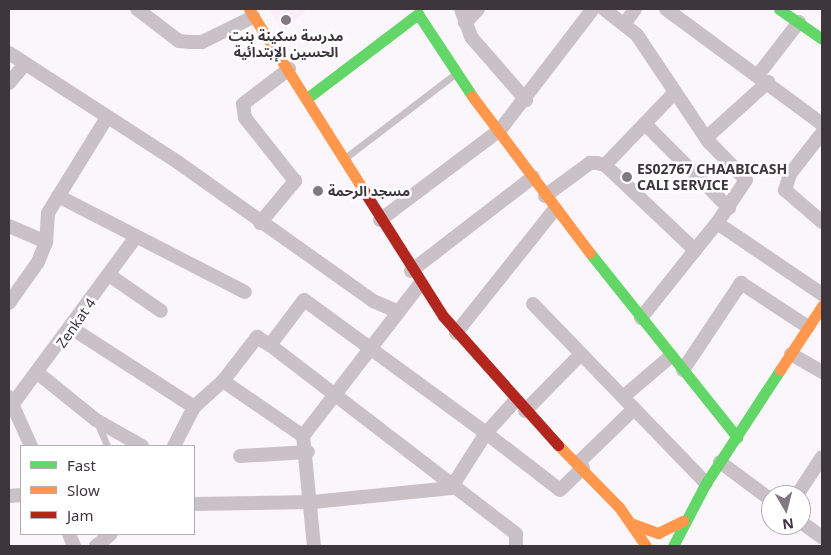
<!DOCTYPE html>
<meta charset="utf-8">
<style>
body{margin:0}
#map{position:relative;width:831px;height:555px;overflow:hidden;background:#fbf6fb;font-family:"Noto Sans","Noto Sans Arabic",sans-serif}
div>[style]{position:absolute}
[style*='--x']{left:calc(var(--x)*1px);top:calc(var(--y)*1px);width:calc(var(--w)*1px);rotate:calc(var(--a)*1deg)}
.built>*{inset:0;background:#fdedfc}
.lane>*{height:7px;margin:-3.5px;padding:0 3.5px;transform-origin:3.5px;border-radius:3.5px;background:#cac1c6}
.street>*{height:14px;margin:-7px;padding:0 7px;transform-origin:7px;border-radius:7px;background:#cac1c6}
.fast>*{height:11px;margin:-5.5px;padding:0 5.5px;transform-origin:5.5px;border-radius:5.5px;background:#63d668}
.slow>*{height:11px;margin:-5.5px;padding:0 5.5px;transform-origin:5.5px;border-radius:5.5px;background:#ff974d}
.jam>*{height:11px;margin:-5.5px;padding:0 5.5px;transform-origin:5.5px;border-radius:5.5px;background:#b3261e}
.dots>*{width:14px;height:14px;translate:-50% -50%;box-sizing:border-box;border:2px solid #fff;border-radius:50%}
span{translate:-50% -50%;white-space:nowrap;text-align:center;line-height:1.15;-webkit-text-stroke:5px #fff;paint-order:stroke}
.poi-label{font-size:14px;color:#3e363d;font-weight:700}
.left{translate:0 -50%;text-align:left}
.street-label{font-size:14px;color:#3e363d}
.frame{position:absolute;inset:0;border:10px solid #3e363d;pointer-events:none}
.legend{position:absolute;left:20px;top:445px;width:175px;height:90px;box-sizing:border-box;background:#fff;border:1px solid #b2afb1;margin:0;padding:6px 9px;list-style:none;font-size:15px;color:#3e363d}
.legend li{display:flex;align-items:center;gap:10px;height:25px}
.legend b{width:25px;border:1px solid #b2afb1}
.north{position:absolute;left:761px;top:485px;width:50px;height:50px;box-sizing:border-box;background:#fff;border:1px solid #b2afb1;border-radius:50%;rotate:172deg;font-size:14px;font-weight:700;line-height:20px;text-align:center;color:#3e363d}
.north::after{content:'';display:block;margin:auto;width:18px;height:22px;background:#807980;clip-path:polygon(50% 0,100% 100%,50% 72%,0 100%)}
</style>
<div id="map">
<div class="built">
<i style="clip-path:polygon(269px 9px,308px 9px,283px 32px)"></i>
</div>
<div class="lane">
<i style="--x:345;--y:158;--w:138;--a:-37.4"></i>
<i style="--x:97;--y:422;--w:26;--a:67"></i>
</div>
<div class="street">
<i style="--x:137;--y:9;--w:53;--a:37.3"></i>
<i style="--x:179;--y:41;--w:12;--a:5"></i>
<i style="--x:191;--y:42;--w:11;--a:0"></i>
<i style="--x:202;--y:42;--w:57;--a:-26.1"></i>
<i style="--x:461;--y:9;--w:30;--a:70"></i>
<i style="--x:471;--y:37;--w:84;--a:48.9"></i>
<i style="--x:604;--y:9;--w:42;--a:38.2"></i>
<i style="--x:637;--y:35;--w:128;--a:56.2"></i>
<i style="--x:708;--y:141;--w:54;--a:45.7"></i>
<i style="--x:746;--y:180;--w:52;--a:124"></i>
<i style="--x:717;--y:223;--w:127;--a:34.1"></i>
<i style="--x:666;--y:9;--w:194;--a:36.4"></i>
<i style="--x:465;--y:23;--w:19;--a:-47"></i>
<i style="--x:625;--y:23;--w:17;--a:-54"></i>
<i style="--x:9;--y:53;--w:202;--a:32.9"></i>
<i style="--x:179;--y:163;--w:238;--a:35.4"></i>
<i style="--x:373;--y:301;--w:25;--a:23"></i>
<i style="--x:758;--y:75;--w:67;--a:-52.3"></i>
<i style="--x:9;--y:83;--w:23;--a:-50"></i>
<i style="--x:645;--y:124;--w:119;--a:45"></i>
<i style="--x:822;--y:133;--w:52;--a:128"></i>
<i style="--x:790;--y:174;--w:17;--a:107"></i>
<i style="--x:785;--y:190;--w:49;--a:40.9"></i>
<i style="--x:706;--y:138;--w:84;--a:-42.1"></i>
<i style="--x:605;--y:165;--w:101;--a:-46.2"></i>
<i style="--x:58;--y:196;--w:210;--a:27.2"></i>
<i style="--x:545;--y:196;--w:56;--a:-36.3"></i>
<i style="--x:590;--y:163;--w:7;--a:0"></i>
<i style="--x:597;--y:163;--w:8;--a:14"></i>
<i style="--x:605;--y:165;--w:124;--a:43.4"></i>
<i style="--x:695;--y:250;--w:35;--a:-51"></i>
<i style="--x:380;--y:220;--w:150;--a:-36.9"></i>
<i style="--x:500;--y:130;--w:153;--a:-52.5"></i>
<i style="--x:260;--y:223;--w:55;--a:-50.2"></i>
<i style="--x:295;--y:181;--w:80;--a:-128.4"></i>
<i style="--x:245;--y:118;--w:14;--a:-98"></i>
<i style="--x:243;--y:104;--w:58;--a:-37.3"></i>
<i style="--x:9;--y:226;--w:40;--a:23.4"></i>
<i style="--x:411;--y:271;--w:154;--a:-37.6"></i>
<i style="--x:109;--y:275;--w:63;--a:34.7"></i>
<i style="--x:9;--y:303;--w:50;--a:-54.7"></i>
<i style="--x:38;--y:262;--w:22;--a:-68"></i>
<i style="--x:46;--y:242;--w:29;--a:-86"></i>
<i style="--x:48;--y:213;--w:110;--a:-58.3"></i>
<i style="--x:533;--y:304;--w:249;--a:46"></i>
<i style="--x:641;--y:318;--w:87;--a:-51.5"></i>
<i style="--x:73;--y:329;--w:144;--a:32.8"></i>
<i style="--x:194;--y:407;--w:44;--a:117.1"></i>
<i style="--x:456;--y:333;--w:159;--a:-51.4"></i>
<i style="--x:791;--y:354;--w:36;--a:30"></i>
<i style="--x:683;--y:370;--w:105;--a:-56.3"></i>
<i style="--x:741;--y:283;--w:80;--a:33.3"></i>
<i style="--x:39;--y:374;--w:73;--a:38.9"></i>
<i style="--x:96;--y:420;--w:53;--a:29.5"></i>
<i style="--x:223;--y:381;--w:56;--a:-52.3"></i>
<i style="--x:257;--y:337;--w:15;--a:32"></i>
<i style="--x:270;--y:345;--w:310;--a:37.5"></i>
<i style="--x:516;--y:534;--w:12;--a:90"></i>
<i style="--x:9;--y:397;--w:54;--a:65.8"></i>
<i style="--x:623;--y:397;--w:63;--a:-40.5"></i>
<i style="--x:515;--y:401;--w:43;--a:132.2"></i>
<i style="--x:486;--y:433;--w:93;--a:37.6"></i>
<i style="--x:560;--y:490;--w:32;--a:-44"></i>
<i style="--x:194;--y:407;--w:39;--a:-42"></i>
<i style="--x:223;--y:381;--w:97;--a:34.5"></i>
<i style="--x:303;--y:436;--w:192;--a:-52.4"></i>
<i style="--x:9;--y:409;--w:214;--a:-53.6"></i>
<i style="--x:525;--y:411;--w:80;--a:-45.5"></i>
<i style="--x:303;--y:436;--w:111;--a:84.3"></i>
<i style="--x:240;--y:456;--w:68;--a:-3.4"></i>
<i style="--x:720;--y:462;--w:64;--a:36.7"></i>
<i style="--x:578;--y:463;--w:78;--a:-44"></i>
<i style="--x:797;--y:495;--w:45;--a:-56.7"></i>
<i style="--x:9;--y:496;--w:12;--a:-5"></i>
<i style="--x:194;--y:504;--w:119;--a:-1"></i>
<i style="--x:313;--y:502;--w:139;--a:-5.8"></i>
<i style="--x:451;--y:488;--w:65;--a:-57.5"></i>
<i style="--x:486;--y:433;--w:225;--a:-143.8"></i>
<i style="--x:304;--y:300;--w:56;--a:127.1"></i>
<i style="--x:801;--y:522;--w:26;--a:36"></i>
<i style="--x:69;--y:534;--w:13;--a:67"></i>
<i style="--x:96;--y:546;--w:19;--a:-39"></i>
</div>
<div class="fast">
<i style="--x:779;--y:9;--w:52;--a:34.9"></i>
<i style="--x:306;--y:99;--w:141;--a:-37.2"></i>
<i style="--x:418;--y:14;--w:98;--a:56.6"></i>
<i style="--x:590;--y:253;--w:236;--a:51.4"></i>
<i style="--x:673;--y:546;--w:71;--a:-62.4"></i>
<i style="--x:706;--y:483;--w:135;--a:-56.8"></i>
</div>
<div class="slow">
<i style="--x:249;--y:9;--w:215;--a:57.7"></i>
<i style="--x:472;--y:96;--w:196;--a:53.1"></i>
<i style="--x:780;--y:370;--w:77;--a:-56.7"></i>
<i style="--x:558;--y:445;--w:87;--a:45.5"></i>
<i style="--x:619;--y:507;--w:47;--a:55.3"></i>
<i style="--x:633;--y:524;--w:27;--a:20"></i>
<i style="--x:658;--y:533;--w:28;--a:-26"></i>
</div>
<div class="jam">
<i style="--x:364;--y:191;--w:148;--a:57.7"></i>
<i style="--x:443;--y:316;--w:173;--a:48.3"></i>
</div>
<div class="dots">
<i style="left:286px;top:20px;background:#807980"></i>
<i style="left:627px;top:177px;background:#807980"></i>
<i style="left:318px;top:191px;background:#807980"></i>
</div>
<div class="poi-label">
<span style="left:286px;top:44px">مدرسة سكينة بنت<br>الحسين الإبتدائية</span>
<span class="left" style="left:637px;top:177px">ES02767 CHAABICASH<br>CALI SERVICE</span>
<span class="left" style="left:328px;top:191px">مسجد الرحمة</span>
</div>
<div class="street-label">
<span style="left:76px;top:323px;rotate:-55deg">Zenkat 4</span>
</div>
<div class="frame"></div>
<ul class="legend">
<li><b style="height:6px;background:#63d668"></b>Fast</li>
<li><b style="height:6px;background:#ff974d"></b>Slow</li>
<li><b style="height:6px;background:#b3261e"></b>Jam</li>
</ul>
<div class="north">N</div>
</div>
